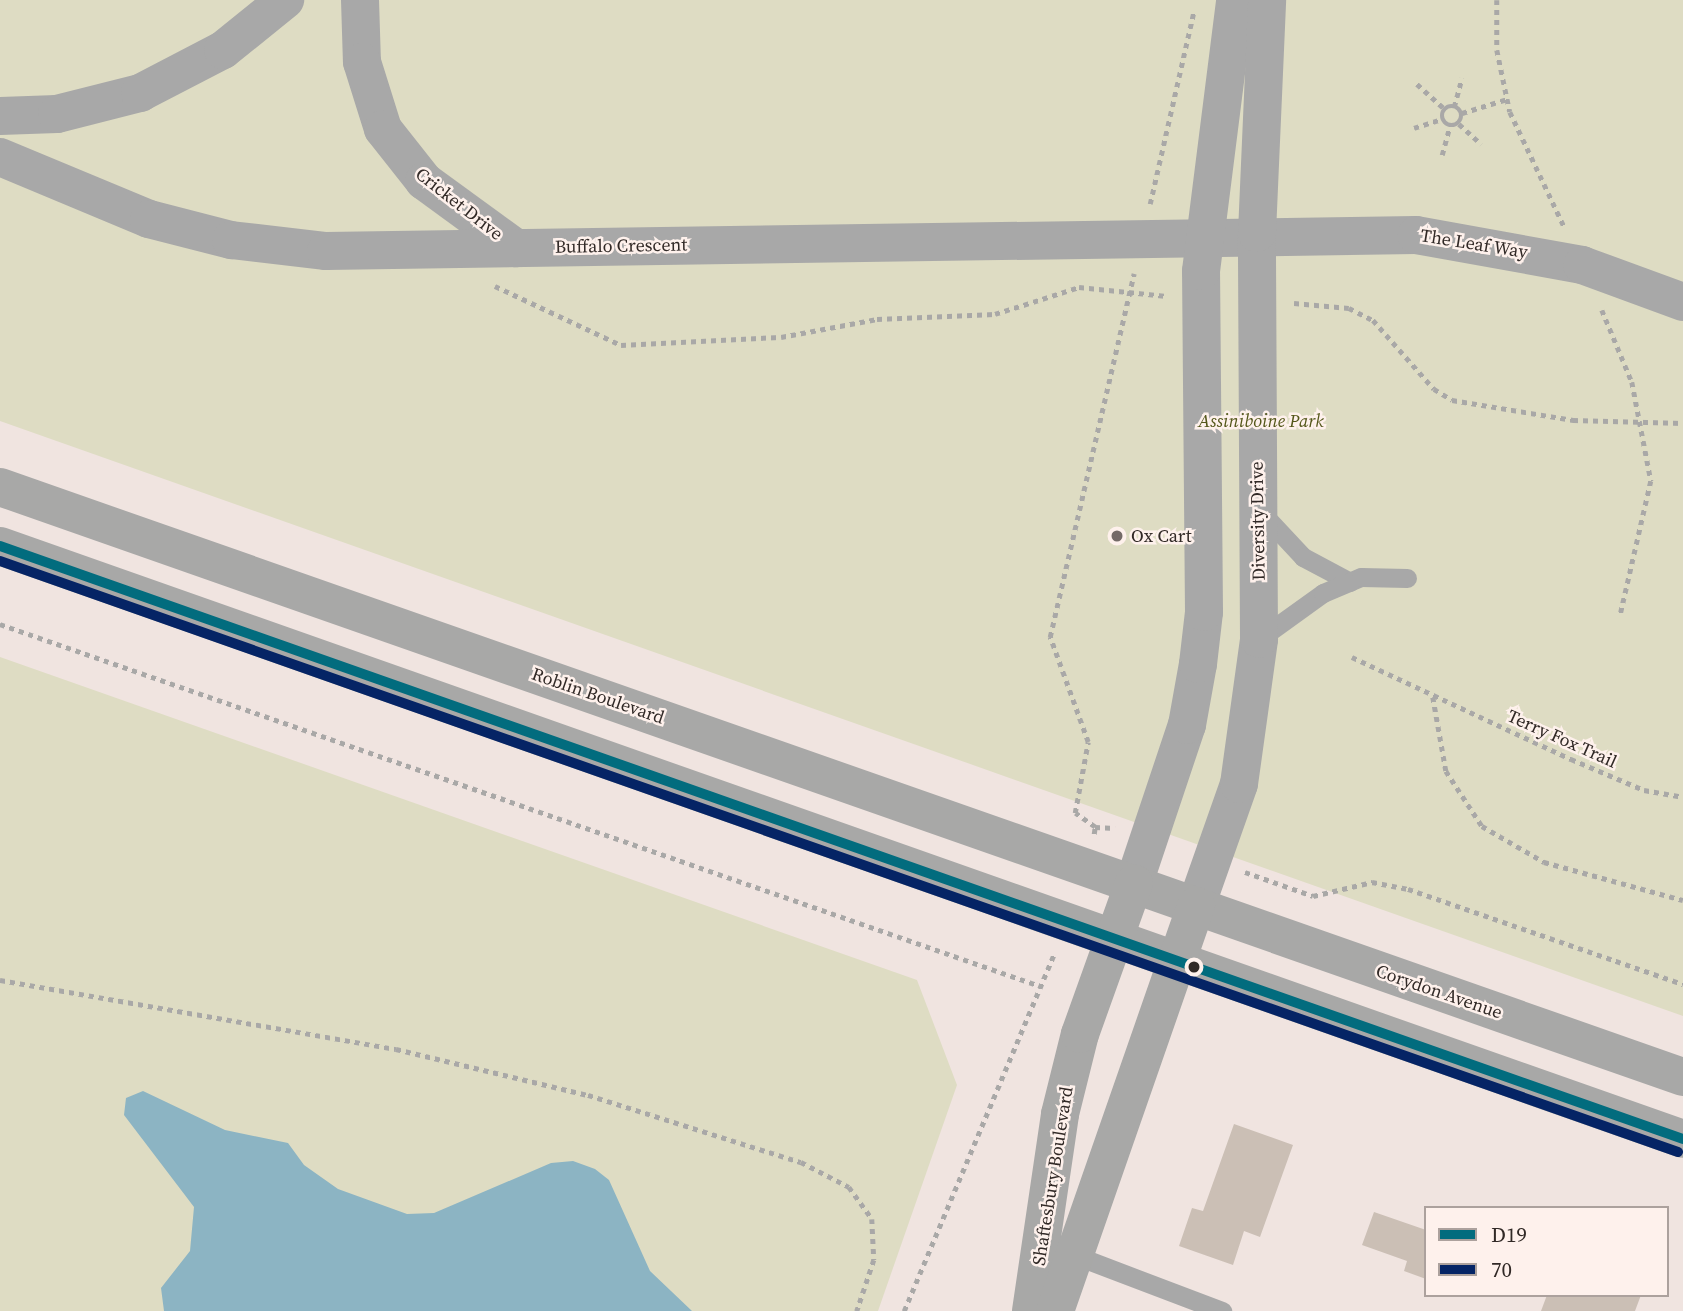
<!DOCTYPE html>
<style>
body{margin:0}
#map{position:relative;width:1683px;height:1311px;overflow:hidden;background:#f0e4e0;font-family:"Source Serif 4",serif}
div>[style]{position:absolute}
[style*='--x']{left:calc(var(--x)*1px);top:calc(var(--y)*1px);width:calc(var(--w)*1px);rotate:calc(var(--a)*1deg)}
.green>*{inset:0;background:#dedcc3}
.water>*{inset:0;background:#8cb4c3}
.building>*{inset:0;background:#cbbfb5}
.path>*{height:4.5px;margin-top:-2.25px;transform-origin:0;background:repeating-linear-gradient(90deg,#a9a8a7 0 5px,transparent 0 10px)}
.path>.ring{margin:-2.25px;padding:0;box-sizing:content-box;background:none;border:4.5px solid #a9a8a7;border-radius:50%}
.lane>*{height:19px;margin:-9.5px;padding:0 9.5px;transform-origin:9.5px;border-radius:9.5px;background:#a8a8a8}
.street>*{height:38px;margin:-19px;padding:0 19px;transform-origin:19px;border-radius:19px;background:#a8a8a8}
.secondary>*{height:38px;margin:-19px;padding:0 19px;transform-origin:19px;border-radius:19px;background:#a8a8a7}
.bus-1>*{height:10px;margin:-5px;padding:0 5px;transform-origin:5px;border-radius:5px;background:#026c7e}
.bus-2>*{height:10px;margin:-5px;padding:0 5px;transform-origin:5px;border-radius:5px;background:#052465}
.dots>*{width:19px;height:19px;translate:-50% -50%;box-sizing:border-box;border:4px solid #fef1ec;border-radius:50%}
span{translate:-50% -50%;white-space:nowrap;text-align:center;line-height:1.15;-webkit-text-stroke:5px #fef1ec;paint-order:stroke}
.street-label{font-size:18px;color:#312926}
.park-label{font-size:18px;color:#54571a;font-style:italic}
.poi-label{font-size:18px;color:#312926}
.left{translate:0 -50%;text-align:left}
.legend{position:absolute;left:1424px;top:1206px;width:245px;height:91px;box-sizing:border-box;background:#fef1ec;border:2px solid #aca19d;margin:0;padding:9px 12px;list-style:none;font-size:21px;color:#312926}
.legend li{display:flex;align-items:center;gap:14px;height:35px}
.legend b{width:35px;border:2px solid #aca19d}
</style>
<div id="map">
<div class="green">
<i style="clip-path:polygon(0 0,1683px 0,1683px 1016px,0 421px)"></i>
<i style="clip-path:polygon(0 657px,917px 980px,957px 1085px,878px 1311px,0 1311px)"></i>
</div>
<div class="water">
<i style="clip-path:polygon(143px 1091px,225px 1130px,288px 1143px,304px 1165px,338px 1189px,407px 1214px,434px 1213px,551px 1163px,573px 1161px,595px 1169px,609px 1180px,650px 1271px,692px 1311px,164px 1311px,161px 1288px,190px 1251px,194px 1207px,124px 1115px,126px 1098px)"></i>
</div>
<div class="building">
<i style="clip-path:polygon(1234px 1124px,1293px 1145px,1260px 1237px,1244px 1231px,1233px 1265px,1179px 1246px,1192px 1208px,1203px 1211px)"></i>
<i style="clip-path:polygon(1374px 1212px,1426px 1230px,1426px 1279px,1404px 1271px,1407px 1261px,1362px 1245px)"></i>
<i style="clip-path:polygon(1547px 1295px,1641px 1295px,1635px 1311px,1541px 1311px)"></i>
</div>
<div class="path">
<i style="--x:1497;--y:0;--w:50;--a:90"></i>
<i style="--x:1497;--y:50;--w:63;--a:78.2"></i>
<i style="--x:1510;--y:112;--w:126;--a:64.7"></i>
<i style="--x:1417;--y:84;--w:38;--a:42"></i>
<i class="ring" style="left:1442px;top:106px;width:15.5px;height:15.5px"></i>
<i style="--x:1454;--y:107;--w:30;--a:-75"></i>
<i style="--x:1462;--y:113;--w:47;--a:-17.3"></i>
<i style="--x:1459;--y:124;--w:30;--a:42"></i>
<i style="--x:1414;--y:128;--w:29;--a:-18"></i>
<i style="--x:1442;--y:155;--w:30;--a:-75"></i>
<i style="--x:1150;--y:204;--w:198;--a:-77.2"></i>
<i style="--x:495;--y:286;--w:139;--a:25.1"></i>
<i style="--x:621;--y:345;--w:160;--a:-2.9"></i>
<i style="--x:781;--y:337;--w:98;--a:-10.6"></i>
<i style="--x:877;--y:319;--w:118;--a:-2.4"></i>
<i style="--x:995;--y:314;--w:88;--a:-17.8"></i>
<i style="--x:1079;--y:287;--w:88;--a:5.8"></i>
<i style="--x:1294;--y:303;--w:55;--a:5.2"></i>
<i style="--x:1349;--y:308;--w:27;--a:27"></i>
<i style="--x:1373;--y:320;--w:92;--a:48.5"></i>
<i style="--x:1434;--y:389;--w:21;--a:31"></i>
<i style="--x:1452;--y:400;--w:123;--a:9.4"></i>
<i style="--x:1573;--y:420;--w:110;--a:1.6"></i>
<i style="--x:1602;--y:310;--w:78;--a:67.4"></i>
<i style="--x:1632;--y:382;--w:101;--a:79.1"></i>
<i style="--x:1651;--y:481;--w:139;--a:102.9"></i>
<i style="--x:0;--y:624;--w:1101;--a:19.19"></i>
<i style="--x:1352;--y:657;--w:242;--a:25"></i>
<i style="--x:1571;--y:759;--w:79;--a:23"></i>
<i style="--x:1644;--y:790;--w:40;--a:10"></i>
<i style="--x:1433;--y:697;--w:75;--a:80"></i>
<i style="--x:1446;--y:771;--w:66;--a:56.8"></i>
<i style="--x:1482;--y:826;--w:72;--a:30.1"></i>
<i style="--x:1544;--y:862;--w:144;--a:15.3"></i>
<i style="--x:1095;--y:827;--w:20;--a:3"></i>
<i style="--x:1094;--y:834;--w:7;--a:-82"></i>
<i style="--x:1095;--y:827;--w:24;--a:-145"></i>
<i style="--x:1075;--y:813;--w:72;--a:-79.6"></i>
<i style="--x:1088;--y:742;--w:112;--a:-109.9"></i>
<i style="--x:1050;--y:637;--w:373;--a:-77"></i>
<i style="--x:1245;--y:872;--w:72;--a:19.4"></i>
<i style="--x:1313;--y:896;--w:61;--a:-13.3"></i>
<i style="--x:1372;--y:882;--w:37;--a:11"></i>
<i style="--x:1408;--y:889;--w:291;--a:19.1"></i>
<i style="--x:0;--y:980;--w:402;--a:9.9"></i>
<i style="--x:396;--y:1049;--w:197;--a:13.5"></i>
<i style="--x:588;--y:1095;--w:223;--a:17.5"></i>
<i style="--x:801;--y:1162;--w:54;--a:27.5"></i>
<i style="--x:849;--y:1187;--w:39;--a:54"></i>
<i style="--x:872;--y:1219;--w:41;--a:87.2"></i>
<i style="--x:874;--y:1260;--w:54;--a:108.4"></i>
<i style="--x:904;--y:1311;--w:386;--a:-67.2"></i>
</div>
<div class="lane">
<i style="--x:1261;--y:512;--w:62;--a:47"></i>
<i style="--x:1303;--y:557;--w:53;--a:28"></i>
<i style="--x:1259;--y:639;--w:79;--a:-35.7"></i>
<i style="--x:1323;--y:593;--w:41;--a:-22.8"></i>
<i style="--x:1361;--y:577;--w:46;--a:1.2"></i>
<i style="--x:1069;--y:1253;--w:164;--a:20.8"></i>
</div>
<div class="street">
<i style="--x:360;--y:0;--w:62;--a:88.2"></i>
<i style="--x:362;--y:62;--w:70;--a:72.6"></i>
<i style="--x:383;--y:129;--w:66;--a:51.7"></i>
<i style="--x:424;--y:181;--w:114;--a:36.1"></i>
<i style="--x:0;--y:116;--w:57;--a:-2"></i>
<i style="--x:57;--y:114;--w:86;--a:-14.2"></i>
<i style="--x:140;--y:93;--w:93;--a:-27.4"></i>
<i style="--x:223;--y:50;--w:80;--a:-38.9"></i>
<i style="--x:0;--y:157;--w:161;--a:22.6"></i>
<i style="--x:149;--y:219;--w:85;--a:14.4"></i>
<i style="--x:231;--y:240;--w:96;--a:6.6"></i>
<i style="--x:326;--y:251;--w:1090;--a:-0.84"></i>
<i style="--x:1416;--y:235;--w:169;--a:10.2"></i>
<i style="--x:1582;--y:265;--w:108;--a:20.1"></i>
<i style="--x:1134;--y:883;--w:167;--a:-71.5"></i>
<i style="--x:1187;--y:725;--w:62;--a:-79.8"></i>
<i style="--x:1198;--y:664;--w:52;--a:-83.4"></i>
<i style="--x:1204;--y:612;--w:341;--a:-90.5"></i>
<i style="--x:1201;--y:271;--w:273;--a:-82.8"></i>
<i style="--x:1196;--y:906;--w:129;--a:-70.6"></i>
<i style="--x:1239;--y:784;--w:146;--a:-82.1"></i>
<i style="--x:1259;--y:639;--w:406;--a:-90.3"></i>
<i style="--x:1257;--y:233;--w:233;--a:-87.5"></i>
</div>
<div class="secondary">
<i style="--x:0;--y:487;--w:1783;--a:19.32"></i>
<i style="--x:0;--y:546;--w:1784;--a:19.41"></i>
<i style="--x:1031;--y:1311;--w:199;--a:-81.6"></i>
<i style="--x:1060;--y:1114;--w:82;--a:-76"></i>
<i style="--x:1080;--y:1034;--w:160;--a:-70.3"></i>
<i style="--x:1055;--y:1311;--w:429;--a:-70.8"></i>
</div>
<div class="bus-1">
<i style="--x:0;--y:546;--w:1784;--a:19.41"></i>
</div>
<div class="bus-2">
<i style="--x:0;--y:561;--w:1779;--a:19.4"></i>
</div>
<div class="dots">
<i style="left:1117px;top:536px;background:#746a67"></i>
<i style="left:1194px;top:967px;background:#312926"></i>
</div>
<div class="street-label">
<span style="left:459px;top:204px;rotate:38deg">Cricket Drive</span>
<span style="left:1474px;top:244px;rotate:9deg">The Leaf Way</span>
<span style="left:621px;top:246px;rotate:-1deg">Buffalo Crescent</span>
<span style="left:1258px;top:521px;rotate:-91deg">Diversity Drive</span>
<span style="left:598px;top:696px;rotate:19deg">Roblin Boulevard</span>
<span style="left:1562px;top:739px;rotate:24deg">Terry Fox Trail</span>
<span style="left:1439px;top:992px;rotate:19deg">Corydon Avenue</span>
<span style="left:1053px;top:1176px;rotate:-81deg">Shaftesbury Boulevard</span>
</div>
<div class="park-label">
<span style="left:1261px;top:421px">Assiniboine Park</span>
</div>
<div class="poi-label">
<span class="left" style="left:1131px;top:536px">Ox Cart</span>
</div>
<ul class="legend">
<li><b style="height:9px;background:#026c7e"></b>D19</li>
<li><b style="height:9px;background:#052465"></b>70</li>
</ul>
</div>
